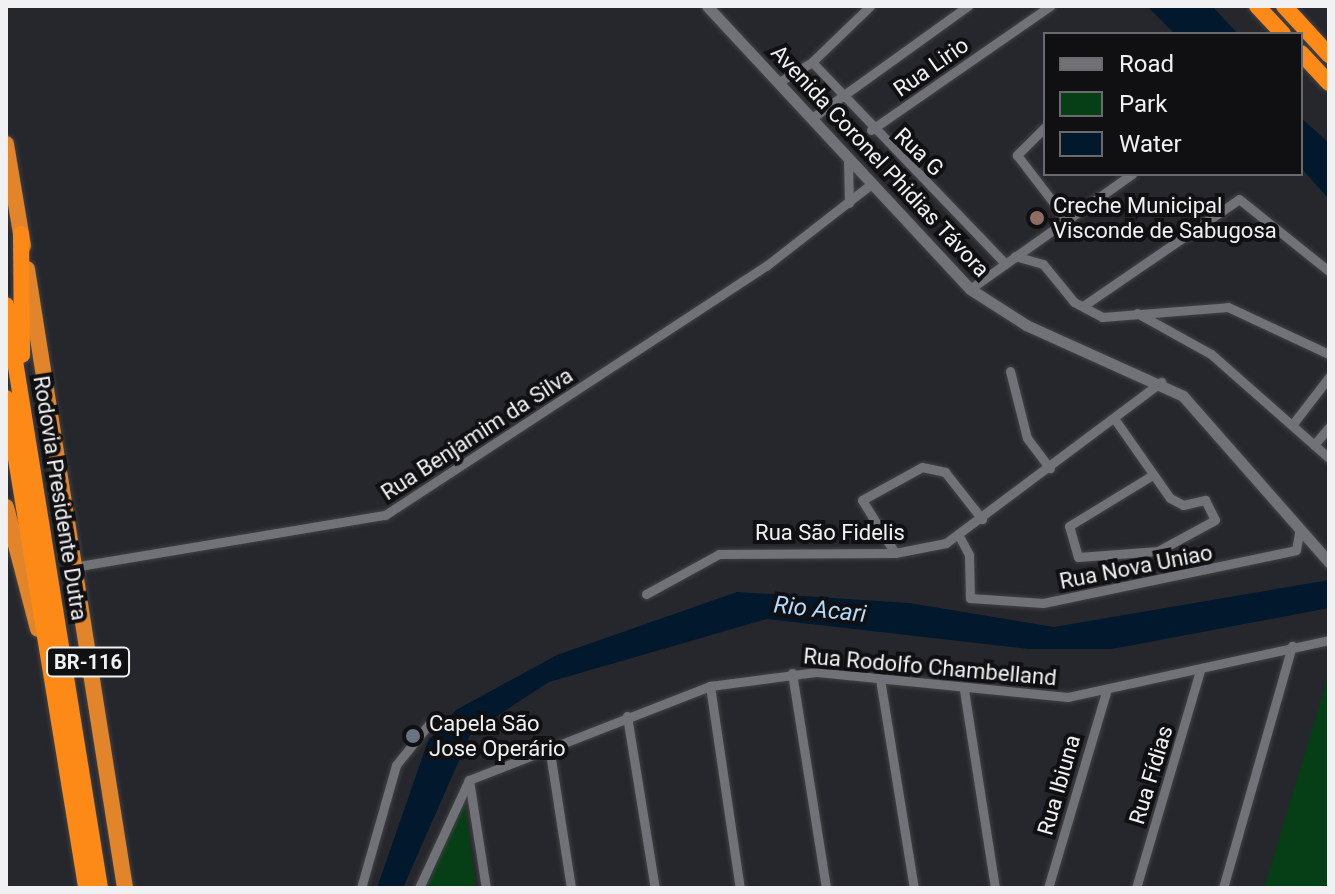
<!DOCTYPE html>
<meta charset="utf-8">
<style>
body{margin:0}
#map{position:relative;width:1335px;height:894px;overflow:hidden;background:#26272c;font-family:Roboto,sans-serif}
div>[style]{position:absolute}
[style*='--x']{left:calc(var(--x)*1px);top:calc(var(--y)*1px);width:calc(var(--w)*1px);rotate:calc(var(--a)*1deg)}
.green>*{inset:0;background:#063e15}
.water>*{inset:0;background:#01182d}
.roads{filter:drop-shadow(0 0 2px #414245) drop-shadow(0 0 2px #414245)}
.minor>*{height:9px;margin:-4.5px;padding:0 4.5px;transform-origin:4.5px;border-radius:4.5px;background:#717277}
.tertiary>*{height:11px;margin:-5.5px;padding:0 5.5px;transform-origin:5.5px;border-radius:5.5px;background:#717277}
.trunk>*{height:16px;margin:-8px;padding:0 8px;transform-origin:8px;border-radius:8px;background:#e1842a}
.motorway>*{height:16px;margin:-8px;padding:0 8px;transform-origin:8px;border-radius:8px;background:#fd8917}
.dots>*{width:22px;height:22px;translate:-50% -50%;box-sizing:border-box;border:4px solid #101012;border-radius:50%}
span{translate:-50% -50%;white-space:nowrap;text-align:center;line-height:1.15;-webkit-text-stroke:8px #101012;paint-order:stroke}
.shield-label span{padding:2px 6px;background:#101012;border:2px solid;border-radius:6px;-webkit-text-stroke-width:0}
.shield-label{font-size:20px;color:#f1f1f4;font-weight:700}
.street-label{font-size:22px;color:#f1f1f4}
.poi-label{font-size:22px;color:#f1f1f4}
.left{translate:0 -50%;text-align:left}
.water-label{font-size:24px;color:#b4dafd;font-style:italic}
.frame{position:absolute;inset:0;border:8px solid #f1f1f4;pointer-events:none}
.legend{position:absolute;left:1043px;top:32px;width:260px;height:144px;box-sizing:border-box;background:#101012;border:2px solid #6a6a6c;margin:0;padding:10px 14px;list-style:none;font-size:24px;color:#f1f1f4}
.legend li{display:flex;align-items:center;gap:16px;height:40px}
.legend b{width:40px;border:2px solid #6a6a6c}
</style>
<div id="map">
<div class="green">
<i style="clip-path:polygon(1329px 673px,1329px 888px,1264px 888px)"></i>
<i style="clip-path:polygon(452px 802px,465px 803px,476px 888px,422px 888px)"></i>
</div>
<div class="water">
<i style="clip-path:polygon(1147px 6px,1212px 6px,1238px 34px,1175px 34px)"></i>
<i style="clip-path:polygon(1301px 118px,1329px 143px,1329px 199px,1301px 168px)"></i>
<i style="clip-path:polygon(1329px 580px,1329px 608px,1112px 649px,1029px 649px,767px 619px,549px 682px,471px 733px,403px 888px,377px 888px,428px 741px,456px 710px,557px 655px,737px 592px,909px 603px,1054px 627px)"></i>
</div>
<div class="roads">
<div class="minor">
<i style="--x:812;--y:62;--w:279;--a:46.2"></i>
<i style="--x:779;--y:82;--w:39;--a:-31"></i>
<i style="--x:812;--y:62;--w:81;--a:-44"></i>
<i style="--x:812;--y:118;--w:192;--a:-35.7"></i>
<i style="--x:1045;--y:127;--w:40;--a:135"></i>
<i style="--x:1017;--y:155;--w:81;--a:52.6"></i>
<i style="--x:871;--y:130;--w:218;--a:-34.7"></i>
<i style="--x:848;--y:160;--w:43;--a:88.7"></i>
<i style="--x:1015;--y:256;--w:29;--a:16"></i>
<i style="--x:1043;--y:264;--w:49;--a:50.8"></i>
<i style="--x:1074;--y:302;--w:32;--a:28"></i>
<i style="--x:1102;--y:317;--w:126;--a:-4.5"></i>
<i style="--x:1228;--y:307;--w:111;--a:25"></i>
<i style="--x:970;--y:289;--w:199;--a:-35.4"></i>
<i style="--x:1083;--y:306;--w:189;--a:-34.4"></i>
<i style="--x:1239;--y:199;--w:115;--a:38.7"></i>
<i style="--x:1137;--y:313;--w:85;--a:29"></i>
<i style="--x:1211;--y:354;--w:157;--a:41.4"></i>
<i style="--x:1010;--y:371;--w:69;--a:75.8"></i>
<i style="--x:1027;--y:438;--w:38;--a:53"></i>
<i style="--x:1116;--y:421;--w:94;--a:55"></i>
<i style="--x:1170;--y:498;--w:15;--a:28"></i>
<i style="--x:1183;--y:505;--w:23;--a:-13"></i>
<i style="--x:1205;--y:500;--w:22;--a:63"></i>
<i style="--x:1215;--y:520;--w:65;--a:151.5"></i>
<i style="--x:1158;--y:551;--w:80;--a:175.7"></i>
<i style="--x:1078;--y:557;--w:32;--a:-106"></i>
<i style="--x:1069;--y:526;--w:96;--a:-31.4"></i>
<i style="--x:1292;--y:425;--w:61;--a:-52.4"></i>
<i style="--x:1314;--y:445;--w:23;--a:-50"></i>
<i style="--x:958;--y:534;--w:24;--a:62"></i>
<i style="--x:969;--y:555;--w:43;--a:88.7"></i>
<i style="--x:970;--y:598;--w:73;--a:3.9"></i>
<i style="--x:1043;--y:603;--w:258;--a:-11.8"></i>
<i style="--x:1296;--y:550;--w:22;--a:-80"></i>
<i style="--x:895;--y:553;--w:62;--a:-121.9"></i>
<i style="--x:862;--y:500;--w:68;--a:-28.8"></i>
<i style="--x:922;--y:467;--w:24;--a:12"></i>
<i style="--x:945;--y:472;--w:60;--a:51.8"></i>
<i style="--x:73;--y:567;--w:316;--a:-9.5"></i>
<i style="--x:385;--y:515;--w:455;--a:-33.2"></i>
<i style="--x:766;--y:266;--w:132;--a:-37.9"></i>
<i style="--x:646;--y:594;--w:83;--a:-28.7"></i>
<i style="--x:719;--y:554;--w:176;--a:-0.3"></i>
<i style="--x:895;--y:553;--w:52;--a:-11.1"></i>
<i style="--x:946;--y:543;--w:269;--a:-36.8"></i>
<i style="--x:792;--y:673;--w:218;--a:81"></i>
<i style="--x:880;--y:679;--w:212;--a:80.8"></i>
<i style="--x:710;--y:686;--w:204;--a:81.6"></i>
<i style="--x:964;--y:690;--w:200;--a:81.1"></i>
<i style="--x:627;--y:716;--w:174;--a:80.8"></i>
<i style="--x:549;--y:746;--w:144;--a:81.2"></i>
<i style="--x:469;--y:780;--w:109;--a:81.1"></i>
<i style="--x:361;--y:888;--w:128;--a:-74.1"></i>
<i style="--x:396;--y:765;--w:53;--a:-51.2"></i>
<i style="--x:419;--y:888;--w:119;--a:-65.2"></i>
<i style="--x:469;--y:780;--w:259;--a:-21.3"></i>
<i style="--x:710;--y:686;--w:108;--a:-7.5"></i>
<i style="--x:817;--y:672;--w:252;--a:5.7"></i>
<i style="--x:1068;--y:697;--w:267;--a:-12.3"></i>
<i style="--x:1048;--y:888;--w:204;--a:-73.5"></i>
<i style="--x:1136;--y:888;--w:226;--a:-73.6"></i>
<i style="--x:1223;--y:888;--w:252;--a:-74.1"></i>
</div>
<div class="tertiary">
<i style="--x:707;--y:6;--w:386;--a:47.1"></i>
<i style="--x:970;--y:289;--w:67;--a:32.7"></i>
<i style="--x:1026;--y:325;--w:172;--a:24.3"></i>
<i style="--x:1183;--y:396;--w:221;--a:48.7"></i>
</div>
<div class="trunk">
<i style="--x:6;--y:144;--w:103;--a:80.5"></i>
<i style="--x:27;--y:269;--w:627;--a:81"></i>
<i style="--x:6;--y:507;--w:126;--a:75.3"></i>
</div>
<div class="motorway">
<i style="--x:1257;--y:6;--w:38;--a:47"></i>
<i style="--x:1284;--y:6;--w:67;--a:47.4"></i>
<i style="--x:1301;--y:53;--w:41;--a:47"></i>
<i style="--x:21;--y:234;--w:121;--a:89.5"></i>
<i style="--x:6;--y:305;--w:591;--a:80.84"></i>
<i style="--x:6;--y:398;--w:496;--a:80.7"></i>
</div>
</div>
<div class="dots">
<i style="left:1037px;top:218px;background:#8d6e63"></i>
<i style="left:413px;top:736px;background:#6b7280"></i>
</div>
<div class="shield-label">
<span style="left:88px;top:662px">BR-116</span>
</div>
<div class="street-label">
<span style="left:931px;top:67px;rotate:-35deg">Rua Lirio</span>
<span style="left:919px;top:152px;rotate:44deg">Rua G</span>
<span style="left:880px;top:161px;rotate:47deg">Avenida Coronel Phidias Távora</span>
<span style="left:477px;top:434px;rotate:-33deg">Rua Benjamim da Silva</span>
<span style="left:60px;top:498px;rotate:81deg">Rodovia Presidente Dutra</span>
<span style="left:830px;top:533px">Rua São Fidelis</span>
<span style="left:1136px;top:567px;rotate:-11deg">Rua Nova Uniao</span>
<span style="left:930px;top:667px;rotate:5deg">Rua Rodolfo Chambelland</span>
<span style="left:1151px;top:775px;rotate:-73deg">Rua Fídias</span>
<span style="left:1059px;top:785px;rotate:-74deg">Rua Ibiuna</span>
</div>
<div class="poi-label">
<span class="left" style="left:1053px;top:218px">Creche Municipal<br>Visconde de Sabugosa</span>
<span class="left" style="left:429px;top:736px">Capela São<br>Jose Operário</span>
</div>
<div class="water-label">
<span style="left:820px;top:610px;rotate:6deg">Rio Acari</span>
</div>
<div class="frame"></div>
<ul class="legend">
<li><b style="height:10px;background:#717277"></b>Road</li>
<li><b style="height:22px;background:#063e15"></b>Park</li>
<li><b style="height:22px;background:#01182d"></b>Water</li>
</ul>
</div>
